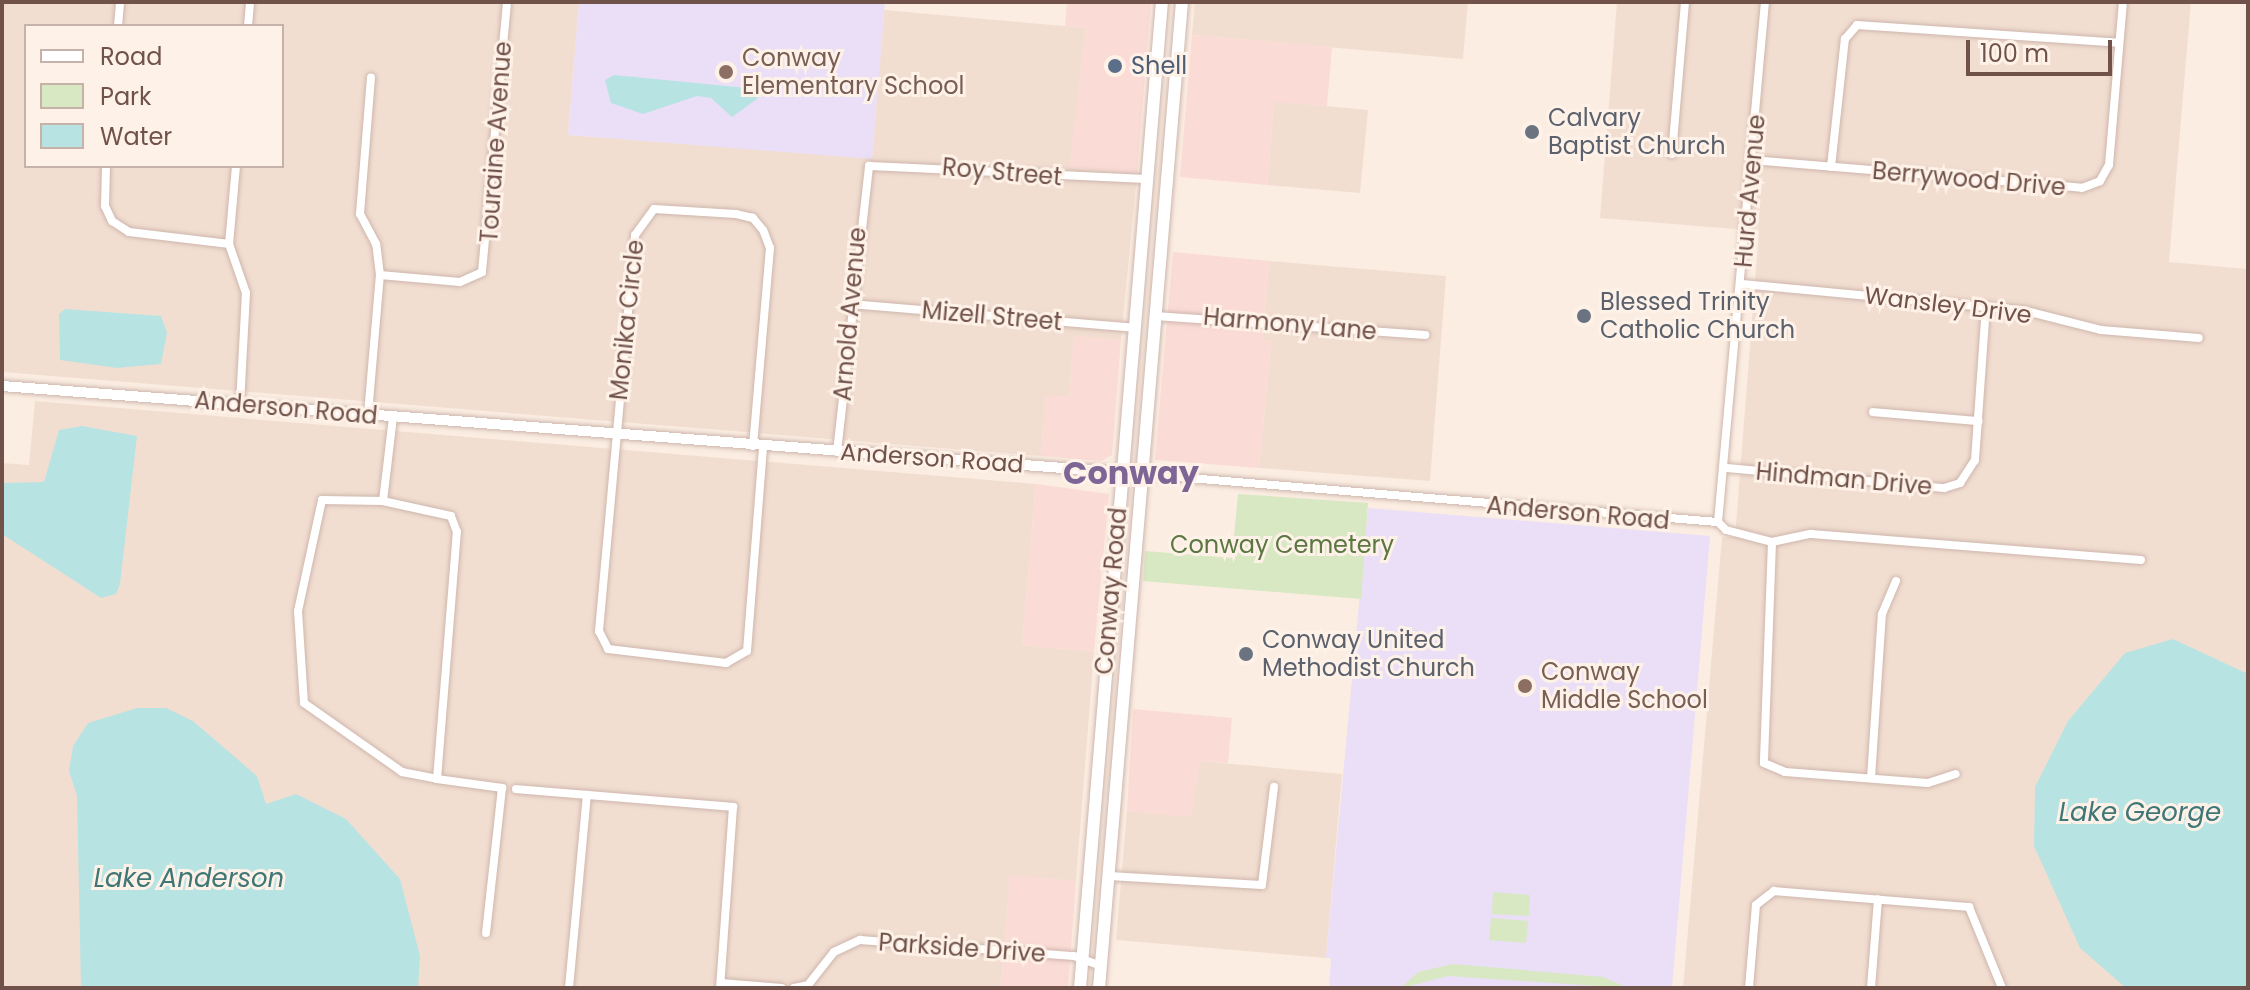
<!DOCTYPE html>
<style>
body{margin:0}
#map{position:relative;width:2250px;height:990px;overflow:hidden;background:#fbede2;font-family:Poppins,sans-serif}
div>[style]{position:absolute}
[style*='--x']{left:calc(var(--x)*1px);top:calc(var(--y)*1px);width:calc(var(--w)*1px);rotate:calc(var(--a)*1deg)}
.residential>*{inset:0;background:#f2ded1}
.commercial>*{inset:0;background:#fbdbd6}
.education>*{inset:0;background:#eadff7}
.green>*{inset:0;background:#d7e8c2}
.water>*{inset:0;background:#b8e3e3}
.roads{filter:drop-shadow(0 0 2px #ceb6ad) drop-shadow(0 0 2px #ceb6ad)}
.minor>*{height:8px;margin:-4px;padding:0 4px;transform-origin:4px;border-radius:4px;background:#fff}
.tertiary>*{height:10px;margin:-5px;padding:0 5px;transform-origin:5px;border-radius:5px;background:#fff}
.secondary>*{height:12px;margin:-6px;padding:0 6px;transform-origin:6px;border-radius:6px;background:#fff}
.dots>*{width:22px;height:22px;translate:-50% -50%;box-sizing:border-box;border:4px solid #fef2e8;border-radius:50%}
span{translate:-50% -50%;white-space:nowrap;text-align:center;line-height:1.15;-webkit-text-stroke:6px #fef2e8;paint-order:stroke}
.education-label{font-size:24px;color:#785e54}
.left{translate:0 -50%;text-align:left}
.service-label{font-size:24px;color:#4e5e75}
.worship-label{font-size:24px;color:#5b616d}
.street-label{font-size:24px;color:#71524a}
.park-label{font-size:24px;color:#5b7742}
.water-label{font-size:26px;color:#3f7676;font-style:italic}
.district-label{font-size:32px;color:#7d6695;font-weight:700}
.frame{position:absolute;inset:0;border:4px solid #71524a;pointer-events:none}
.legend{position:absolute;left:24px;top:24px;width:260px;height:144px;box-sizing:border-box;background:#fef2e8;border:2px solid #c6b2a9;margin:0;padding:10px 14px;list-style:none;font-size:24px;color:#71524a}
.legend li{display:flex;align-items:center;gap:16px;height:40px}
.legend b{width:40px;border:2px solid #c6b2a9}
.scale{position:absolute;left:1966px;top:40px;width:146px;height:36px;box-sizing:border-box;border:4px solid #71524a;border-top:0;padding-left:10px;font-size:24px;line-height:28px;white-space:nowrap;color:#71524a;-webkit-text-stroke:6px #fef2e8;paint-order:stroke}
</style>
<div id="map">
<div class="residential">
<i style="clip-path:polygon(evenodd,2px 2px,579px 2px,568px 135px,872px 158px,884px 10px,1086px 28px,1070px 168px,1137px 174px,1121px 340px,1074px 337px,1069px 397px,1046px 396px,1041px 456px,2px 372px,2px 2px,26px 26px,282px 26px,282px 166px,26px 166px,26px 26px)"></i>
<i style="clip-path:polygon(1195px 2px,1468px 2px,1463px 59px,1192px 35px)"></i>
<i style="clip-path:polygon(1617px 2px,2191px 2px,2169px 262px,2248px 269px,2248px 988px,1683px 988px,1722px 537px,1735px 537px,1759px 231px,1600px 218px)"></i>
<i style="clip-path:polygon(1274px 101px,1368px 110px,1360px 193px,1267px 185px)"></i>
<i style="clip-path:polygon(1269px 261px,1446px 276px,1430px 481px,1259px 468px,1271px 341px,1262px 340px)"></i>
<i style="clip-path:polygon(35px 401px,1036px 484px,1022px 645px,1094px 652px,1076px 881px,1010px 876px,1001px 988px,2px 988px,2px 463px,29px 465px)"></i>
<i style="clip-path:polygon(1200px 761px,1342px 774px,1326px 958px,1116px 940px,1127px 811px,1191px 816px)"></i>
</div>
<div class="commercial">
<i style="clip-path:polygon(1067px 2px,1151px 2px,1137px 174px,1069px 168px,1086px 28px,1065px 26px)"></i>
<i style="clip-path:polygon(1192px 35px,1332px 47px,1327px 106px,1274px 102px,1267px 185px,1180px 177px)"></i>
<i style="clip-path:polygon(1173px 252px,1269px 261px,1262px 340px,1271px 341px,1259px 468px,1155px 460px)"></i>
<i style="clip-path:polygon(1074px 336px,1121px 340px,1112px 455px,1101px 461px,1041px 456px,1046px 395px,1069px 397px)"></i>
<i style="clip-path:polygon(1036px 484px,1109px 494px,1094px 652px,1022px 645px)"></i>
<i style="clip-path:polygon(1133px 709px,1232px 718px,1228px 763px,1200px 761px,1191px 817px,1127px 811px)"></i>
<i style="clip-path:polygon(1010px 875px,1076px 881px,1068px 988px,1001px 988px)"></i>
</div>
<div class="education">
<i style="clip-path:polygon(579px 2px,885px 2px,872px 159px,568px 135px)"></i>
<i style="clip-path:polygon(1368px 508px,1710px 536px,1672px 988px,1329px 988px,1331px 958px,1326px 958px)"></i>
</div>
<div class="green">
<i style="clip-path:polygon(1238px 494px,1368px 503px,1361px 599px,1143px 581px,1145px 551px,1232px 558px)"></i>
<i style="clip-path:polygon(1493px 892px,1530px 895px,1529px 916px,1492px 914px)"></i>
<i style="clip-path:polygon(1491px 918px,1528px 921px,1526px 943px,1489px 940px)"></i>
<i style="clip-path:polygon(1453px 964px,1603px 977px,1628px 988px,1448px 976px,1401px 988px,1418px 972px)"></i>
</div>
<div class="water">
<i style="clip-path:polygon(614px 75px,757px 89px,757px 99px,732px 117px,711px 98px,697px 96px,643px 114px,611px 103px,605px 80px)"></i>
<i style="clip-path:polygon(65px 309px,161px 316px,167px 333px,161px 364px,117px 368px,60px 360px,59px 314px)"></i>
<i style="clip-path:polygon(82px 426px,137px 436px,120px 584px,116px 594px,101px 598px,2px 534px,2px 483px,44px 482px,59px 430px)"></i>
<i style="clip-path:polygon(2173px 639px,2248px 674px,2248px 988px,2126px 988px,2080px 948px,2034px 846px,2035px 787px,2068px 721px,2125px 653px)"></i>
<i style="clip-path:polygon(137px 708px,166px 708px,193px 721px,257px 776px,266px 804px,296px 794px,346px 819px,400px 879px,420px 956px,418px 988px,81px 988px,77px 796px,69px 771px,73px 746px,88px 723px)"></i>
</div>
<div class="roads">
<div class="minor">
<i style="--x:118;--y:26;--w:24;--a:-85"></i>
<i style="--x:248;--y:26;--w:24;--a:-85"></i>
<i style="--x:1672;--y:154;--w:153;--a:-85.1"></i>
<i style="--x:1752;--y:160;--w:331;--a:4.8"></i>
<i style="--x:2082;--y:188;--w:19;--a:-21"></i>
<i style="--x:2100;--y:181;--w:18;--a:-61"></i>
<i style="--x:2109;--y:165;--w:164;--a:-85.1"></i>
<i style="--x:106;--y:166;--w:40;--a:91.4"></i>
<i style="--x:105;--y:206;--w:17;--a:65"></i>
<i style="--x:112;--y:221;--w:20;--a:33"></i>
<i style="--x:129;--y:232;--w:101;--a:6.8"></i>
<i style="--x:236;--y:166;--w:78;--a:95.1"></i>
<i style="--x:229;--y:244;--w:52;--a:70.9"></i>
<i style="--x:246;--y:293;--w:111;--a:93.1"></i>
<i style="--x:1831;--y:167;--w:129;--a:-83.8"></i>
<i style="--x:1845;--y:39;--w:18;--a:-49"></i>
<i style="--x:1857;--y:25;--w:262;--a:3.9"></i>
<i style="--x:380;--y:275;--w:80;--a:5"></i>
<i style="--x:460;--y:282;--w:24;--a:-24"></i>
<i style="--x:482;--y:272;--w:271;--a:-84.7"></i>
<i style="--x:1742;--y:284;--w:285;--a:5.4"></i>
<i style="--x:2026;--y:311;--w:77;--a:14.2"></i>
<i style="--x:2101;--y:330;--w:98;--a:4.7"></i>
<i style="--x:850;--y:304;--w:285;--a:4.8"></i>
<i style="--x:1155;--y:316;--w:271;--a:4"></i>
<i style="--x:1873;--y:412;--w:106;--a:4.9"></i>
<i style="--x:368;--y:414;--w:140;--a:-85.1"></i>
<i style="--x:380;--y:275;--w:31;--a:-97"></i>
<i style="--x:376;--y:244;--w:34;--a:-118"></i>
<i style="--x:360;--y:214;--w:137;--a:-85.4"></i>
<i style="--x:753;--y:446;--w:199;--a:-85.1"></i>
<i style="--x:770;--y:248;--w:19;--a:-111"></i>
<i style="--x:763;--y:230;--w:16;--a:-130"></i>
<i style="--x:753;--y:218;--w:17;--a:-167"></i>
<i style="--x:736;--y:214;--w:82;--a:-176.5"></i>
<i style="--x:654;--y:209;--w:32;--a:126"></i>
<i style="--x:635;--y:235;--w:398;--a:95.2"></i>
<i style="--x:599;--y:631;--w:20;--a:63"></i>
<i style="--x:608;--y:649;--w:119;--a:6.8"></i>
<i style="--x:726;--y:663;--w:24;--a:-30"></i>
<i style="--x:747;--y:651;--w:206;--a:-85.5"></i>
<i style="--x:837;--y:452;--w:288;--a:-83.6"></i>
<i style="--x:869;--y:166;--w:278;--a:2.7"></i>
<i style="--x:1727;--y:468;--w:218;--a:5.3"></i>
<i style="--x:1944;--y:488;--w:17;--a:-17"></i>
<i style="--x:1960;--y:483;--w:27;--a:-57"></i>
<i style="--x:1975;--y:460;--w:154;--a:-85.9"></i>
<i style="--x:1141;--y:474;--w:579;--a:4.76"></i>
<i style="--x:383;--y:501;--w:85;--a:-83.2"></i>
<i style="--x:1718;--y:522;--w:522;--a:-84.84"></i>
<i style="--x:1718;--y:522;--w:11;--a:45"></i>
<i style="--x:1726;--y:530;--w:48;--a:14.6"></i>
<i style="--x:1772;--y:542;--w:40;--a:-12"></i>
<i style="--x:1811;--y:534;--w:331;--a:4.5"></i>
<i style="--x:1772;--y:542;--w:221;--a:92.1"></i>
<i style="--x:1764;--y:763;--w:23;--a:23"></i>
<i style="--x:1785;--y:772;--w:143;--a:4.4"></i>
<i style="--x:1928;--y:783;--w:29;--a:-18"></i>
<i style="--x:1871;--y:778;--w:164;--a:-86.2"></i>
<i style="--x:1882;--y:614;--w:36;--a:-67"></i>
<i style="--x:437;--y:779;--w:248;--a:-85.4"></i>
<i style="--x:457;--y:532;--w:17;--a:-111"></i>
<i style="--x:451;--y:516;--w:70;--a:-167.6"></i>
<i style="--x:383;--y:501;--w:61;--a:-179.1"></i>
<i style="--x:322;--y:500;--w:114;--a:102.2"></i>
<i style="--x:298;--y:611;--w:92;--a:86.3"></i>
<i style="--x:304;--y:703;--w:120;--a:35.1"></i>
<i style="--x:402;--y:772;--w:36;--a:11"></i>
<i style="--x:437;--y:779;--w:66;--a:7.9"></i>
<i style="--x:502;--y:788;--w:146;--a:96.3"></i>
<i style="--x:516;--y:789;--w:218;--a:4.7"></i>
<i style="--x:733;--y:807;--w:181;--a:94.1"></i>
<i style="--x:1109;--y:876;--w:153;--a:3.4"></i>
<i style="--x:1262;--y:885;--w:99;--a:-83"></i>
<i style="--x:721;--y:983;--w:61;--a:4.7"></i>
<i style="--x:569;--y:988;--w:194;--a:-84.7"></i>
<i style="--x:794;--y:988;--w:14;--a:-12"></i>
<i style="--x:808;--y:985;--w:42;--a:-51.8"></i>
<i style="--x:834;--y:952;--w:29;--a:-25"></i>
<i style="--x:860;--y:940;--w:215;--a:4.3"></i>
<i style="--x:1074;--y:956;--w:29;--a:20"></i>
<i style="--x:1749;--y:988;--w:83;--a:-85.2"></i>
<i style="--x:1756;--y:905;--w:23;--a:-38"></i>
<i style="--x:1774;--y:891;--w:196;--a:4.7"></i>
<i style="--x:1969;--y:907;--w:87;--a:67.8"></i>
<i style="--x:1871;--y:988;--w:89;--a:-85.5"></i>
</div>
<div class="tertiary">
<i style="--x:2;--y:386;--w:1141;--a:4.42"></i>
</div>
<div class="secondary">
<i style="--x:1080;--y:988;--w:989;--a:-85.25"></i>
<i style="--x:1099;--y:988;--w:989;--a:-85.19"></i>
</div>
</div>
<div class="dots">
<i style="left:1115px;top:66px;background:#5c6f8a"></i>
<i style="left:726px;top:72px;background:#8d6e63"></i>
<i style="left:1532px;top:132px;background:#6b7280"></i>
<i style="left:1584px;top:316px;background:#6b7280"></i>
<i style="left:1246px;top:654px;background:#6b7280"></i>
<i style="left:1525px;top:686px;background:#8d6e63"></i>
</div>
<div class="education-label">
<span class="left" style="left:742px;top:72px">Conway<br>Elementary School</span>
<span class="left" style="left:1541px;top:686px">Conway<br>Middle School</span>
</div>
<div class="service-label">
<span class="left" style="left:1131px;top:66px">Shell</span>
</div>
<div class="worship-label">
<span class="left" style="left:1548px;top:132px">Calvary<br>Baptist Church</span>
<span class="left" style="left:1600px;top:316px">Blessed Trinity<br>Catholic Church</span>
<span class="left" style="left:1262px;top:654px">Conway United<br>Methodist Church</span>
</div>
<div class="street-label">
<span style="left:496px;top:142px;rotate:-86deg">Touraine Avenue</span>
<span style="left:1002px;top:172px;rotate:5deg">Roy Street</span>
<span style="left:1969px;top:179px;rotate:5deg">Berrywood Drive</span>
<span style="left:1750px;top:191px;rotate:-85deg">Hurd Avenue</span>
<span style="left:1948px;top:305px;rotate:7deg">Wansley Drive</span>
<span style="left:850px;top:314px;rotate:-85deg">Arnold Avenue</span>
<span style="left:992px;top:316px;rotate:5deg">Mizell Street</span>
<span style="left:627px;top:320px;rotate:-84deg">Monika Circle</span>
<span style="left:1290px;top:324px;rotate:5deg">Harmony Lane</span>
<span style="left:286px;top:408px;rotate:5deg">Anderson Road</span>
<span style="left:932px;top:458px;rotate:4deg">Anderson Road</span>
<span style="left:1844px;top:479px;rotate:5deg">Hindman Drive</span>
<span style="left:1578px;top:513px;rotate:5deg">Anderson Road</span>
<span style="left:1111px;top:591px;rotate:-85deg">Conway Road</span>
<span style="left:962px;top:948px;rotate:4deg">Parkside Drive</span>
</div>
<div class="park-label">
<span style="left:1282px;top:545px">Conway Cemetery</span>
</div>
<div class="water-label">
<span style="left:2140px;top:813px">Lake George</span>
<span style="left:189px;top:879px">Lake Anderson</span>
</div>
<div class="district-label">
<span style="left:1131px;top:473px">Conway</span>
</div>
<div class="frame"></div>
<ul class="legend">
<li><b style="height:10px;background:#fff"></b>Road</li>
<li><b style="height:22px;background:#d7e8c2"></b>Park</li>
<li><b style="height:22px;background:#b8e3e3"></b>Water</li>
</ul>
<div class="scale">100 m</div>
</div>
